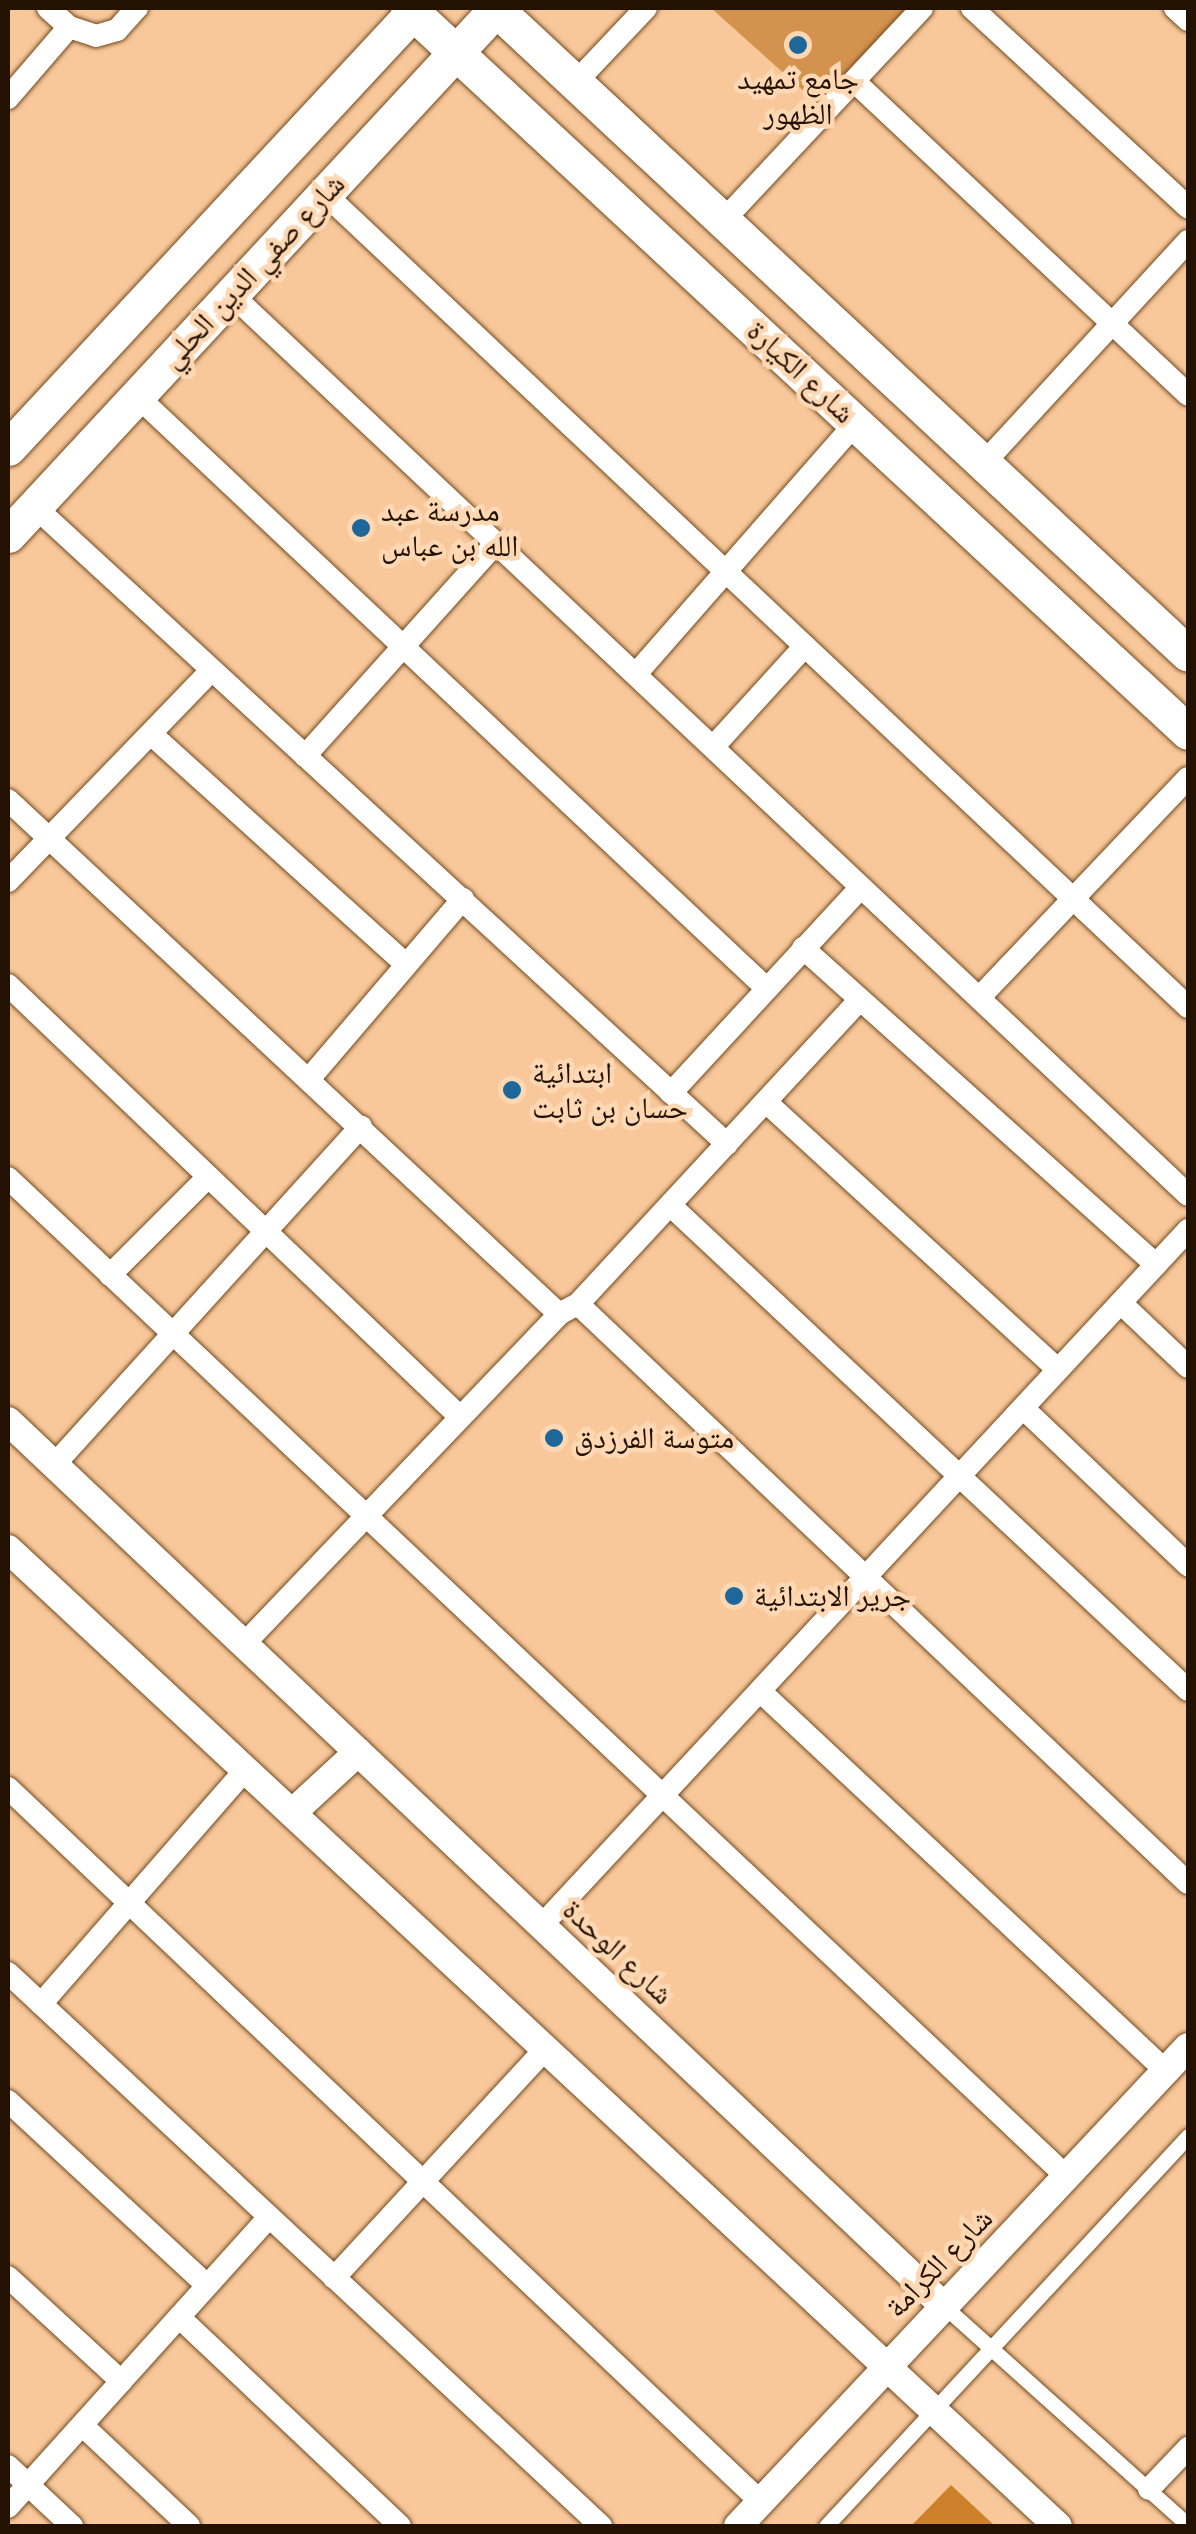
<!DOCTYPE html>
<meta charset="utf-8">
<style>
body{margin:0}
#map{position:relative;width:1196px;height:2534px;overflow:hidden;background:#f8c89b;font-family:Raleway,"Noto Naskh Arabic",sans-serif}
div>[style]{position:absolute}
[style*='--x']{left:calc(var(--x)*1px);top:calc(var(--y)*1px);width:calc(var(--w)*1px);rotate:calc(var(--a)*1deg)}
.green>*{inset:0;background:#d4924f}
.building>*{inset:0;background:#cc802a}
.roads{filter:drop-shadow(0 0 2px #744b1f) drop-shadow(0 0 2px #744b1f)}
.pedestrian>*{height:15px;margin:-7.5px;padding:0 7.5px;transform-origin:7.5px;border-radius:7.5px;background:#fff}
.minor>*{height:22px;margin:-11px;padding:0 11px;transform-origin:11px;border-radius:11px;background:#fff}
.tertiary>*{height:28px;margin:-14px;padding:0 14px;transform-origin:14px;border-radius:14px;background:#fff}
.primary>*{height:35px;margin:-17.5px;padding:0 17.5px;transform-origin:17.5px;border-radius:17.5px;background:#fff}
.dots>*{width:28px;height:28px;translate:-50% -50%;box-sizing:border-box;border:5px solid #fed7b3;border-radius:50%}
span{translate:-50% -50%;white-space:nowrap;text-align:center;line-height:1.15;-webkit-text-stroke:9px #fed7b3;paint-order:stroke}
.poi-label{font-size:30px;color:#231202}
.left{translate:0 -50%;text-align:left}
.street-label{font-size:30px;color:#231202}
.frame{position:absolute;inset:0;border:10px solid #231202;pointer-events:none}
</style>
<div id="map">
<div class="green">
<i style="clip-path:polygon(711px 8px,922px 8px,826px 111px)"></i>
</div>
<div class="building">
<i style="clip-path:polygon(951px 2485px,995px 2526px,911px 2526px)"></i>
</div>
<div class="roads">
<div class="pedestrian">
<i style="--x:945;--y:2307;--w:326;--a:41.9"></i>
<i style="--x:826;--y:2526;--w:532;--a:-47.13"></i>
</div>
<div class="minor">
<i style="--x:48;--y:8;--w:28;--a:42"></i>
<i style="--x:972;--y:8;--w:294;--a:42.7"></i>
<i style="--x:1175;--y:8;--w:18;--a:43"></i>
<i style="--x:854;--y:81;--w:458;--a:43.2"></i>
<i style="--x:575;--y:83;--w:103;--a:-46.6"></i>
<i style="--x:8;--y:98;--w:94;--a:-49.3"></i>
<i style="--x:69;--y:27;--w:28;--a:18"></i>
<i style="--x:96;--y:36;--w:22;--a:-16"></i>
<i style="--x:117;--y:30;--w:30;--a:-48"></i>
<i style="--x:325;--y:194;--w:1186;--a:43.29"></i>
<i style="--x:721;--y:223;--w:294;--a:-46.9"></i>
<i style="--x:231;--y:294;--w:1314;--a:43.27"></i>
<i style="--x:137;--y:396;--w:864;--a:43.26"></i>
<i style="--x:983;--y:464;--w:303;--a:-47.4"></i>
<i style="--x:34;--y:506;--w:942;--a:42.63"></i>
<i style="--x:636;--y:674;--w:334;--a:-48.8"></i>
<i style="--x:151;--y:734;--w:341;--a:42.1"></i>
<i style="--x:714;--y:746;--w:135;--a:-47.7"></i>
<i style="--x:305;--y:756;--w:286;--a:-48.1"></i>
<i style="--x:8;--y:800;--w:754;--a:43.01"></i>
<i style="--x:8;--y:881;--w:293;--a:-46"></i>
<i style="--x:803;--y:948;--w:474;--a:41.9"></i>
<i style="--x:8;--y:985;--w:625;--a:43.7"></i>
<i style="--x:979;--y:998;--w:303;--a:-46.5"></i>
<i style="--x:309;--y:1079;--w:237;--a:-49.5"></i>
<i style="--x:671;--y:1093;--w:280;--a:-47.3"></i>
<i style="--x:766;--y:1102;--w:396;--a:42.5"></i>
<i style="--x:8;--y:1178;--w:1454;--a:43.33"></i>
<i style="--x:670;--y:1205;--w:710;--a:43.12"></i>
<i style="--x:110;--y:1275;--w:139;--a:-45"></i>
<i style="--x:578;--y:1304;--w:841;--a:43.51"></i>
<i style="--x:1123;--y:1305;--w:90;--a:43.6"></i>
<i style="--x:1023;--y:1408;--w:228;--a:43.6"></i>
<i style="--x:54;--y:1465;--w:457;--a:-47.8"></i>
<i style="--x:244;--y:1644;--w:456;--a:-46.3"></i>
<i style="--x:559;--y:1314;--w:21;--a:-28"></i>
<i style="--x:578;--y:1304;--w:413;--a:-47.2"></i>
<i style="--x:760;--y:1691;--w:556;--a:43.11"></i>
<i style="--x:8;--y:1788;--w:1038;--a:43.48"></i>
<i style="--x:542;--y:1925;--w:949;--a:-47.09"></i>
<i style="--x:8;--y:1973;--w:811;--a:43"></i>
<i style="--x:41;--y:2004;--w:310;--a:-48.9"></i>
<i style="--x:8;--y:2101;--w:271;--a:42.8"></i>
<i style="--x:8;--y:2277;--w:154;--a:42.6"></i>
<i style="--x:334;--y:2278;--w:311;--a:-47.3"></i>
<i style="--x:179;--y:2317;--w:304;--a:43.4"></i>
<i style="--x:82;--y:2425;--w:147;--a:43.3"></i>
<i style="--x:8;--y:2466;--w:88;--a:43.2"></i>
<i style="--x:1149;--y:2489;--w:57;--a:-46.4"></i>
<i style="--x:8;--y:2507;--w:390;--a:-48"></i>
</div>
<div class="tertiary">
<i style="--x:8;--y:1421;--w:1290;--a:43.4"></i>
<i style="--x:8;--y:1549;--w:1434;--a:42.94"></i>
<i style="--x:292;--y:1813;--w:90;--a:-42.7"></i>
<i style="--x:738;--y:2526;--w:657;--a:-46.79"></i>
</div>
<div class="primary">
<i style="--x:408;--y:8;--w:1064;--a:42.87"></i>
<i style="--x:495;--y:8;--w:947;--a:42.99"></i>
<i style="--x:8;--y:448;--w:601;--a:-47.09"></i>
<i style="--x:8;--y:535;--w:719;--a:-47.14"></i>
</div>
</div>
<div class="dots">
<i style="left:798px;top:45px;background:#1d679a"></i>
<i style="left:361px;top:528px;background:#1d679a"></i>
<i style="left:512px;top:1090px;background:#1d679a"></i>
<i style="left:554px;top:1438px;background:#1d679a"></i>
<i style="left:734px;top:1596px;background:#1d679a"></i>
</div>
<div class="poi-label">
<span style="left:798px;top:96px">جامع تمهيد<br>الظهور</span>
<span class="left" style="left:381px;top:528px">مدرسة عبد<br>الله بن عباس</span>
<span class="left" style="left:532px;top:1090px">ابتدائية<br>حسان بن ثابت</span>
<span class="left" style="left:574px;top:1438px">متوسة الفرزدق</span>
<span class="left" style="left:754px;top:1596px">جرير الابتدائية</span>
</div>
<div class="street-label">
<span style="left:253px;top:271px;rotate:-47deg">شارع صفي الدين الحلي</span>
<span style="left:801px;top:372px;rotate:43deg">شارع الكيارة</span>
<span style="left:618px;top:1952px;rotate:43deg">شارع الوحدة</span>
<span style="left:939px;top:2263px;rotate:-46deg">شارع الكرامة</span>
</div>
<div class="frame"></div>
</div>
